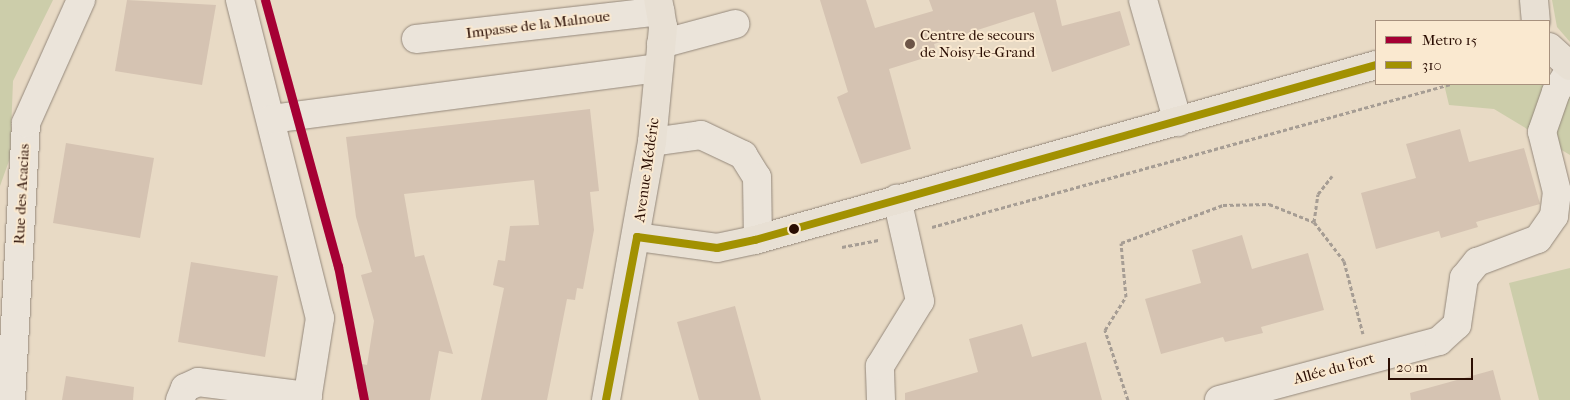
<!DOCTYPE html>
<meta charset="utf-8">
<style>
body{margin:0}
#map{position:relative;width:1570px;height:400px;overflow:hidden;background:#e8dac5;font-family:"IM FELL French Canon",serif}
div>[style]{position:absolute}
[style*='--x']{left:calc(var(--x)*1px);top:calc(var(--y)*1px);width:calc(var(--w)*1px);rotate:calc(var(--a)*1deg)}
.green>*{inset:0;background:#cccdaa}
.building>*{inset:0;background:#d5c3b2}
.path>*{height:3px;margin-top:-1.5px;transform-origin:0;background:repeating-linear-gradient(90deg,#a69d94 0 4px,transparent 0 6.5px)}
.roads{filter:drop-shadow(0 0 1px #94887b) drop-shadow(0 0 1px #94887b)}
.minor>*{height:28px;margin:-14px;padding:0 14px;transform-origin:14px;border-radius:14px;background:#ebe4da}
.major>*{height:28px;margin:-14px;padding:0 14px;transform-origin:14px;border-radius:14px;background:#e8e0d4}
.bus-1>*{height:8px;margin:-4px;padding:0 4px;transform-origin:4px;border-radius:4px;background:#a29101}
.metro-1>*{height:9px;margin:-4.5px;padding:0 4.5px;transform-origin:4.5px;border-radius:4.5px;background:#a50034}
.dots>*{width:14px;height:14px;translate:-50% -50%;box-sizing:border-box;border:2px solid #fae9d0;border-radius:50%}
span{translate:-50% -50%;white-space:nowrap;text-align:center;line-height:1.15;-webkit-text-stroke:4px #fae9d0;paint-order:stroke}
.street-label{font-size:15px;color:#2b0e03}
.poi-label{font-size:15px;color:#2b0e03}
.left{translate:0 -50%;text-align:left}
.legend{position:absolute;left:1375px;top:20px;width:175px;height:65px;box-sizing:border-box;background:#fae9d0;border:1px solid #a7917e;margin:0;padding:6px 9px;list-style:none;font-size:15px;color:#2b0e03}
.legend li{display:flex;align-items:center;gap:10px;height:25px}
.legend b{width:25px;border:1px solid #a7917e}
.scale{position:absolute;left:1388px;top:358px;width:85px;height:22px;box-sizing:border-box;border:2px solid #2b0e03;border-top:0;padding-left:6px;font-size:15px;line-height:18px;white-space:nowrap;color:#2b0e03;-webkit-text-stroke:4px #fae9d0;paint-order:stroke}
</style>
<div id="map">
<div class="green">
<i style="clip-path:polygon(0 0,53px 0,13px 81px,10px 158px,0 186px)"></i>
<i style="clip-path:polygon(1552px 0,1570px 0,1570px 42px,1557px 27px)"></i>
<i style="clip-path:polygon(1549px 74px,1570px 84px,1570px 155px,1494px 109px,1449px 105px,1444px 84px,1549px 84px)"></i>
<i style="clip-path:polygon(1570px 268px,1570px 400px,1539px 400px,1509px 283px)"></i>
</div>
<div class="building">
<i style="clip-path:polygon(127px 0,216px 5px,202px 85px,115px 71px)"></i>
<i style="clip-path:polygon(820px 0,866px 0,875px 28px,933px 11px,929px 0,1056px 0,1062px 26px,1120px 11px,1130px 45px,1052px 72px,1034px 12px,934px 44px,937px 54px,889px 69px,911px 149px,861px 164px,837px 97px,848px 92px)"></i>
<i style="clip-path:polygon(590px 109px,599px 191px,590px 192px,594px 230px,583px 289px,577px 288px,575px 300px,567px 299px,547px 400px,481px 400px,504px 288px,493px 285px,498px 260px,505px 261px,510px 226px,539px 225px,534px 180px,404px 194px,415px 257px,424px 255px,453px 354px,439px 351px,430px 400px,361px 400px,363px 390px,357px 389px,362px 364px,367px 365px,374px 321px,361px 275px,372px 272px,356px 217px,346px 137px)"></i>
<i style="clip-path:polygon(1460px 129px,1469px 162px,1524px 148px,1540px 204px,1476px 222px,1478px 227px,1441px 238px,1439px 231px,1376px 249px,1361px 193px,1416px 178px,1406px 144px)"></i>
<i style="clip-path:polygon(66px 143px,154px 158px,140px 238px,53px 223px)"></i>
<i style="clip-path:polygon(1242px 235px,1252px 269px,1308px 253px,1324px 310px,1261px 327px,1263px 333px,1225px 342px,1223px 337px,1161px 354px,1145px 299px,1201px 283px,1192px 250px)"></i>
<i style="clip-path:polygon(191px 262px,278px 276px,265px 357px,178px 342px)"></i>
<i style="clip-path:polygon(735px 306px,761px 400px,699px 400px,677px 322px)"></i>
<i style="clip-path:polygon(1022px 324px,1032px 357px,1086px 342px,1102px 400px,905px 400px,905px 393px,978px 372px,969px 339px)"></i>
<i style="clip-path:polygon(1493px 370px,1501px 400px,1411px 400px,1410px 393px)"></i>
<i style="clip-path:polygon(66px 376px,134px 387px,133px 400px,62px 400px)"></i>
</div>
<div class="path">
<i style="--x:1314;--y:222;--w:28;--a:-82"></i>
<i style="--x:1318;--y:194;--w:23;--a:-52"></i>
<i style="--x:932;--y:227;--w:538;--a:-15.4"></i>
<i style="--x:842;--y:247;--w:37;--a:-11"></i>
<i style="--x:1128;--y:400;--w:74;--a:-108.2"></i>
<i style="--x:1105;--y:330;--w:39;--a:-58"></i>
<i style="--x:1126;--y:297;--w:54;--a:-95.3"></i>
<i style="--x:1121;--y:243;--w:109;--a:-20.4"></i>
<i style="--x:1223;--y:205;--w:46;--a:-1.2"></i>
<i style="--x:1269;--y:204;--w:48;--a:21.8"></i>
<i style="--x:1314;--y:222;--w:49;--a:52.4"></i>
<i style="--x:1344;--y:261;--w:75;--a:75.4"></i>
</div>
<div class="roads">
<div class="minor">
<i style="--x:240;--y:0;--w:328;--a:75.9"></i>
<i style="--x:320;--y:318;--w:83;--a:99"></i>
<i style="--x:1143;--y:0;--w:127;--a:74"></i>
<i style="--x:416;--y:39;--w:246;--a:-6.5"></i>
<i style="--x:661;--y:44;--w:77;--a:-15.1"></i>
<i style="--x:271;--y:119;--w:391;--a:-7.5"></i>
<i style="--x:652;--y:142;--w:49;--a:-8.1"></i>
<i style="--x:701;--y:135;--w:47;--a:25.5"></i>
<i style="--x:743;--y:155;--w:26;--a:58"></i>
<i style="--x:757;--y:177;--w:62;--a:89.1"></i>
<i style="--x:11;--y:400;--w:277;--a:-86.9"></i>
<i style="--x:26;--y:123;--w:135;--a:-65.9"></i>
<i style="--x:180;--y:400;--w:13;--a:-67"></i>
<i style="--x:185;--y:388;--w:14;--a:-25"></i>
<i style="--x:198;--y:382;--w:111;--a:7.3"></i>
<i style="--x:881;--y:400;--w:34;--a:-92"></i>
<i style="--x:880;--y:366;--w:76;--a:-58.4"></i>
<i style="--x:920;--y:301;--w:105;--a:-102.7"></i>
<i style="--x:1219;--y:400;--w:228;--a:-15"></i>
<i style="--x:1439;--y:341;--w:24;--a:-42"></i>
<i style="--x:1457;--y:325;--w:48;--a:-81.5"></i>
<i style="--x:1464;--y:278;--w:21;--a:-51"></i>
<i style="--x:1477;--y:262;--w:65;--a:-20.7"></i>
<i style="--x:1538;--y:239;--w:28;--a:-55"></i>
<i style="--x:1554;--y:216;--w:24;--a:-83"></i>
<i style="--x:1557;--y:192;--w:62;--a:-104"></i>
<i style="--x:1542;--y:132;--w:42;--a:-70.7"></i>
<i style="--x:1556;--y:92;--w:26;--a:-58"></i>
</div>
<div class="major">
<i style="--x:1534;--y:0;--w:21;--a:85"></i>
<i style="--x:1549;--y:47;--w:28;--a:42"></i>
<i style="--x:637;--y:237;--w:81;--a:7.8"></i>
<i style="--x:717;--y:248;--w:39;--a:-12"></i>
<i style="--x:755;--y:240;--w:645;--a:-15.74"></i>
<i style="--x:606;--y:400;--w:262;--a:-79.9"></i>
<i style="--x:652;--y:142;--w:116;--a:-84.5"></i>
<i style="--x:663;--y:27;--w:27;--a:-100"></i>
</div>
</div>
<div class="bus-1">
<i style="--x:637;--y:237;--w:81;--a:7.8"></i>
<i style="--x:717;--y:248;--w:39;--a:-12"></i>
<i style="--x:755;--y:240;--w:645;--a:-15.74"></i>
<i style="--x:606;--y:400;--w:166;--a:-79.2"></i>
</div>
<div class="metro-1">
<i style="--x:265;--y:0;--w:276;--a:74.7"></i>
<i style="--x:338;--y:266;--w:136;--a:79"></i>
</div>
<div class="dots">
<i style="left:910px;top:44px;background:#6d5547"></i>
<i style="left:794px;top:229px;background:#2b0e03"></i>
</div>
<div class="street-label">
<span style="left:538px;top:25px;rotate:-7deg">Impasse de la Malnoue</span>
<span style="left:647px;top:170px;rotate:-82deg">Avenue Médéric</span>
<span style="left:22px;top:194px;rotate:-87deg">Rue des Acacias</span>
<span style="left:1334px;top:369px;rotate:-15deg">Allée du Fort</span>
</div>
<div class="poi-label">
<span class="left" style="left:920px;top:44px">Centre de secours<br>de Noisy-le-Grand</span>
</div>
<ul class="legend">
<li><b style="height:6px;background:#a50034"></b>Metro 15</li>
<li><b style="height:6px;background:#a29101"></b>310</li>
</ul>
<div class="scale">20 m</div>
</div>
